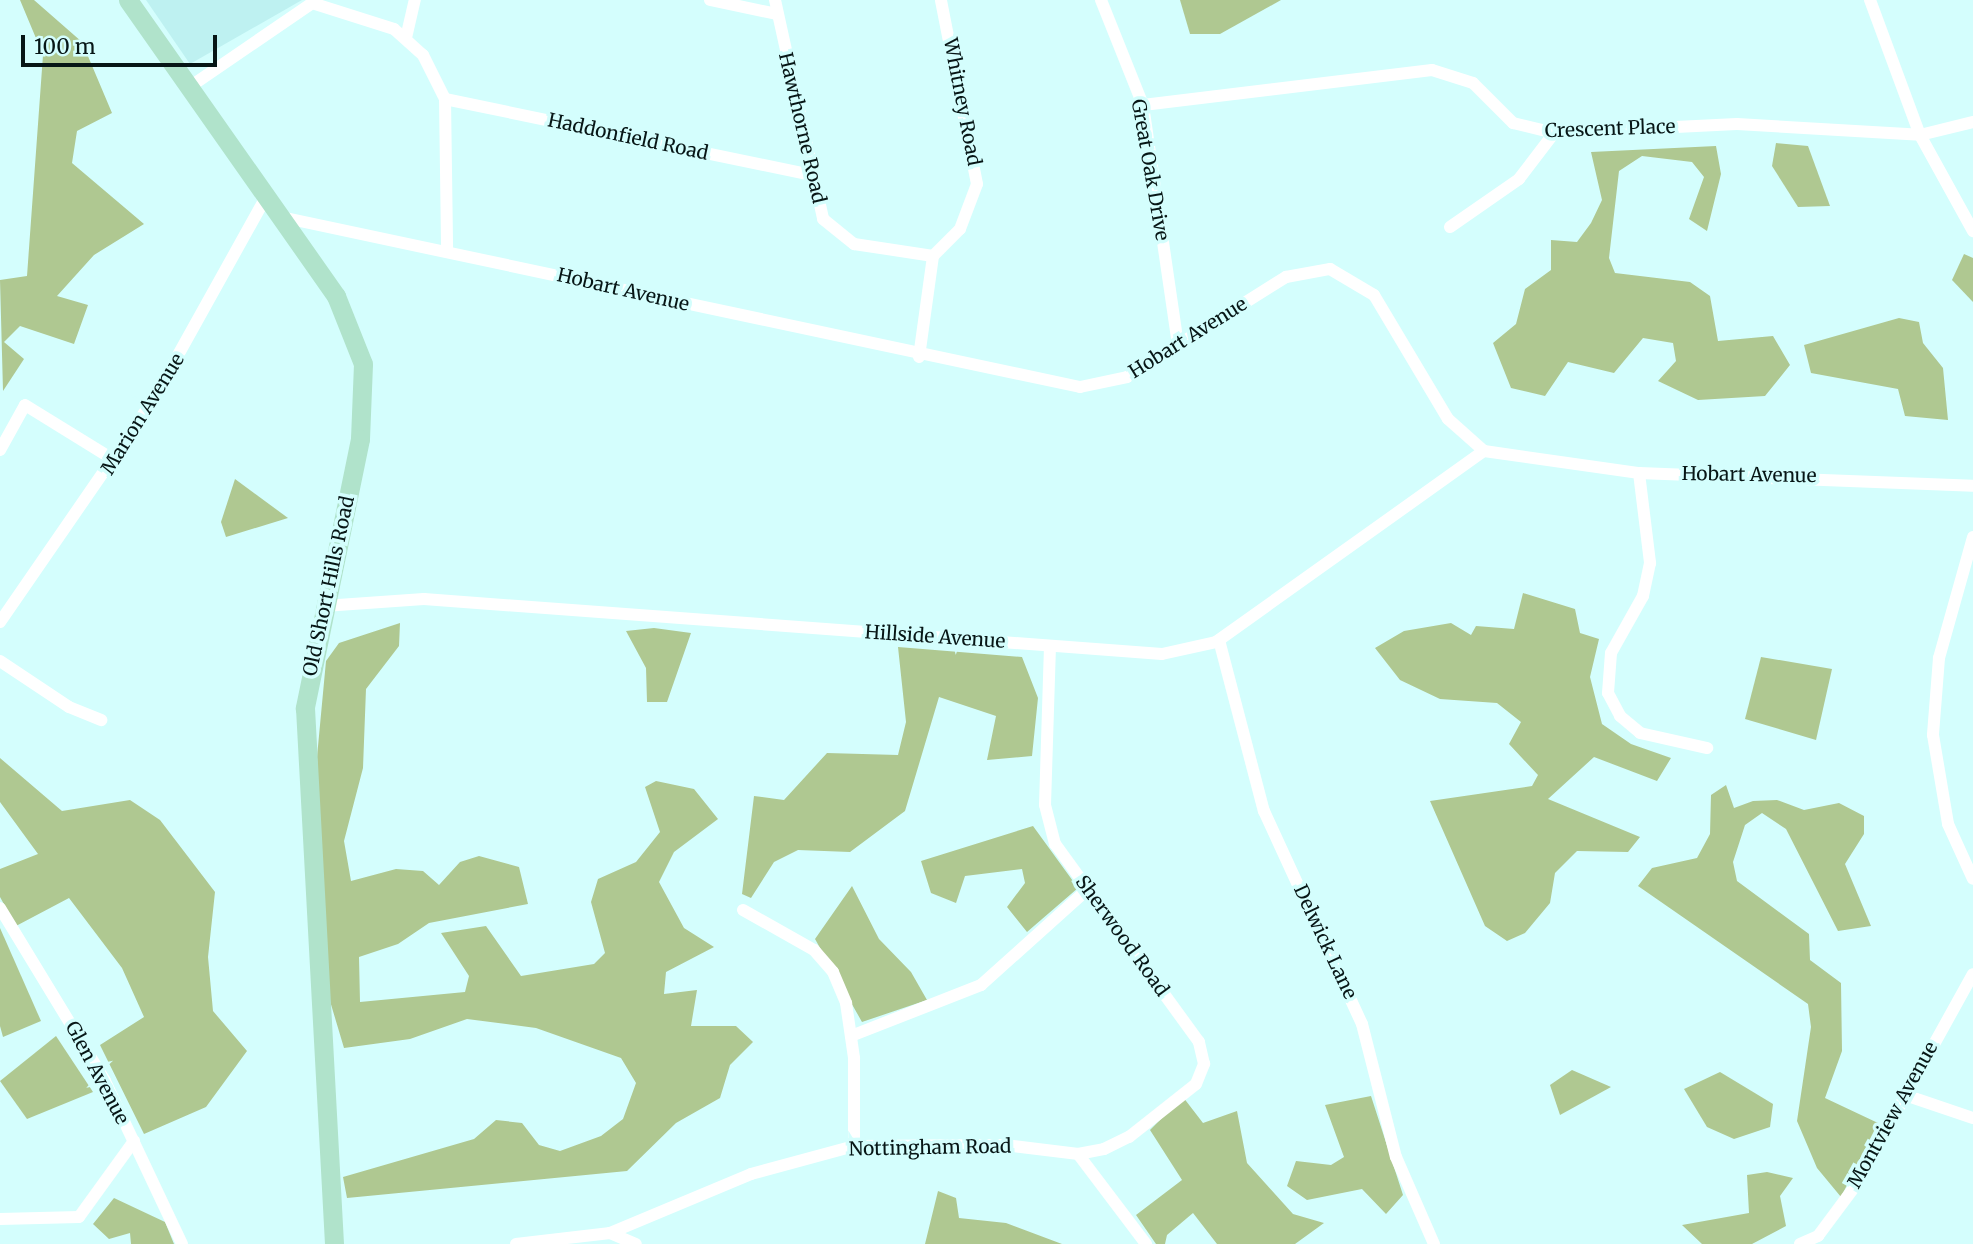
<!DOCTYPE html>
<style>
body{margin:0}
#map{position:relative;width:1973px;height:1244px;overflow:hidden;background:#d4fefd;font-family:Merriweather,serif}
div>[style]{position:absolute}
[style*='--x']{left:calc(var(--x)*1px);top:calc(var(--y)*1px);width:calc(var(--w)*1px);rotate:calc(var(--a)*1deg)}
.built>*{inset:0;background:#bef1f1}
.forest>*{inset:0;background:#afc891}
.minor>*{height:12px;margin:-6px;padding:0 6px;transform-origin:6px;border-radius:6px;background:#fff}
.primary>*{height:19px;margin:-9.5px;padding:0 9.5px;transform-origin:9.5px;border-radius:9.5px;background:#b0e3cb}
span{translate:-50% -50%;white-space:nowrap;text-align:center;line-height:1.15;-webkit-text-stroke:7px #d4fefd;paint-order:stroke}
.street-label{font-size:19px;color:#071616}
.scale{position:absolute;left:21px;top:35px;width:196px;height:32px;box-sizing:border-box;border:4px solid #071616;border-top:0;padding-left:9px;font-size:21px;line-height:24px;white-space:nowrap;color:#071616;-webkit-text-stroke:5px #d4fefd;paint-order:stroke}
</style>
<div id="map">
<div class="built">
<i style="clip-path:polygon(146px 0,302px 0,190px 64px)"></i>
</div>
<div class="forest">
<i style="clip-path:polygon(20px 0,34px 0,82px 42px,112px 113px,77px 131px,72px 163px,144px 224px,94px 255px,57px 296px,88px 305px,74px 344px,20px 326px,4px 342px,24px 359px,3px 391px,0 280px,27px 276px,43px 55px)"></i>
<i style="clip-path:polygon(1180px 0,1281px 0,1220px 34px,1190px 34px)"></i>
<i style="clip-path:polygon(1776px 143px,1808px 146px,1830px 206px,1798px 207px,1772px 166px)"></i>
<i style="clip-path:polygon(1716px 146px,1721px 174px,1707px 231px,1689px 219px,1704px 177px,1692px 162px,1642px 156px,1619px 171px,1609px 258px,1615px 273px,1690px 282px,1710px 296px,1718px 341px,1773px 336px,1790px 365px,1765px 396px,1698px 400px,1658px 381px,1676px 361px,1673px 343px,1643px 338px,1614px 373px,1568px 362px,1545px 396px,1511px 388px,1493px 343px,1516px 324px,1525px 289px,1551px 270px,1551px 240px,1577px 242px,1591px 223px,1602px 200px,1591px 152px)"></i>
<i style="clip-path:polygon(1964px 254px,1973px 258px,1973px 302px,1952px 280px)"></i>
<i style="clip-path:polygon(1899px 318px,1919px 322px,1923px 343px,1943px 368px,1948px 420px,1905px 416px,1898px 389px,1811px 373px,1804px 345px)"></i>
<i style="clip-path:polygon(235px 479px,288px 518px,226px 537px,221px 522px)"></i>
<i style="clip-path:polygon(1523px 593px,1575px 609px,1580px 633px,1599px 639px,1590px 677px,1602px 724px,1631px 744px,1671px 758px,1657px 781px,1594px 757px,1548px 799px,1640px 837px,1628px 852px,1577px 851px,1555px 873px,1550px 903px,1525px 933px,1507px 941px,1485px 926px,1430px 801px,1532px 786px,1538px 775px,1509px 744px,1521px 722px,1497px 703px,1440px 699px,1400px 680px,1375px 648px,1404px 631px,1451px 623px,1471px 635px,1476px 626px,1514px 629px)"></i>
<i style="clip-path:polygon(400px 623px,399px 646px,366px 689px,363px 768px,344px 841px,351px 881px,396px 869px,423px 871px,439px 885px,460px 862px,479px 856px,519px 867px,528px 904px,429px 923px,398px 944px,359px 957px,360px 1002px,465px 992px,469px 976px,441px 933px,486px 926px,521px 976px,594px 964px,605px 953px,591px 902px,598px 879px,636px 862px,660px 832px,645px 787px,656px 781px,694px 789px,718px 819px,674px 852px,659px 882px,684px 928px,714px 947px,666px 972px,664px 994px,697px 990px,691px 1026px,736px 1026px,753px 1042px,730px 1065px,720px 1098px,676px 1123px,627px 1171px,347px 1198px,343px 1177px,474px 1139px,496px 1120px,522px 1123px,539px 1145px,560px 1151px,601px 1136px,623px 1119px,636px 1083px,621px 1058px,536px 1028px,467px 1019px,410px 1039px,344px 1048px,327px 991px,317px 757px,326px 661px,339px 643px)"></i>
<i style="clip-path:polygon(654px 628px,691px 633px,667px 702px,647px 702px,646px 668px,626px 631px)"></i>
<i style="clip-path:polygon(898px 647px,1022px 657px,1038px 698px,1032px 756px,987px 760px,996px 716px,939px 697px,905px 811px,850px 852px,798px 850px,774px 862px,751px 898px,742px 894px,754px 796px,784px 800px,827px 753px,898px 755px,906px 722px)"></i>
<i style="clip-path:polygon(1761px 657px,1832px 669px,1816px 740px,1745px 719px)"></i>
<i style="clip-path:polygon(0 758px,62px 811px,130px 800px,160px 820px,215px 892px,208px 957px,213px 1011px,247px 1051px,206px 1107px,144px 1134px,100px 1045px,144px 1017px,122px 968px,69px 898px,16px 926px,0 897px,0 869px,38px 854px,0 802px)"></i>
<i style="clip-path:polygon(1726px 785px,1734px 808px,1753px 801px,1777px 800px,1804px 810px,1839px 803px,1864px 816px,1864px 834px,1845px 864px,1871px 926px,1838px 931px,1786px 829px,1762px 813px,1745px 825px,1733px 862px,1737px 881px,1809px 934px,1810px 960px,1841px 983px,1842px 1051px,1825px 1098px,1878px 1123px,1841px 1197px,1817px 1168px,1797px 1121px,1811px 1027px,1808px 1004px,1638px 886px,1652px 868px,1697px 858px,1710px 834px,1711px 795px)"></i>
<i style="clip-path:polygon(1033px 826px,1078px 888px,1027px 932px,1007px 907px,1025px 883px,1022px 869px,965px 876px,956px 903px,931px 893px,921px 861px)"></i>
<i style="clip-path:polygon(852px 886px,879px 939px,911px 972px,927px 1000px,862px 1022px,815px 939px)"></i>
<i style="clip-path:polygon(0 928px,41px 1021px,3px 1037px,0 1026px)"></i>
<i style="clip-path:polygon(56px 1036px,93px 1092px,27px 1119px,0 1081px)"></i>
<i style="clip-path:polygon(1572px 1070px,1611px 1087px,1560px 1115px,1550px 1085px)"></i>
<i style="clip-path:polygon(1720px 1072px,1773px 1104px,1770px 1127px,1734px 1139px,1707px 1127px,1684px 1089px)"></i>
<i style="clip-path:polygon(1371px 1096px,1403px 1195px,1386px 1214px,1362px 1189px,1307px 1200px,1287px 1186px,1296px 1161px,1331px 1165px,1344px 1157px,1325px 1105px)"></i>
<i style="clip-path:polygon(1183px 1097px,1203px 1123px,1237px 1111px,1247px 1163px,1293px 1214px,1324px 1223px,1295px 1244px,1217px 1244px,1193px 1213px,1167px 1235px,1165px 1244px,1156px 1244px,1136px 1215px,1182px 1180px,1150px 1130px)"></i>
<i style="clip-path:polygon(1767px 1172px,1793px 1178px,1780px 1196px,1786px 1226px,1752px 1244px,1702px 1244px,1682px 1225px,1749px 1213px,1747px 1175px)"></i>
<i style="clip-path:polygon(938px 1191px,956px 1198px,959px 1218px,1006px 1223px,1062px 1244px,925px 1244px)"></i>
<i style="clip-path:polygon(114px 1198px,165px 1222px,174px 1244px,131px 1244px,130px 1233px,109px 1239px,93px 1224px)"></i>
</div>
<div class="minor">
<i style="--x:710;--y:0;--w:68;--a:11.8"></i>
<i style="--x:775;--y:0;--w:224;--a:77.6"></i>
<i style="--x:823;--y:219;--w:40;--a:39"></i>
<i style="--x:854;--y:244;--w:80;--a:8.6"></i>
<i style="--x:1101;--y:0;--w:113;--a:68.2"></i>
<i style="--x:1143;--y:105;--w:244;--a:81.7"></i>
<i style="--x:1870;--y:0;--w:144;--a:69.7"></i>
<i style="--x:1920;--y:135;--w:110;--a:61.1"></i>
<i style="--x:406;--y:38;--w:39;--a:-77"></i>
<i style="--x:191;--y:86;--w:147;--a:-34.4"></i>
<i style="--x:312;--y:3;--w:86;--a:17.6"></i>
<i style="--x:394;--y:29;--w:39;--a:42"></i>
<i style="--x:423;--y:55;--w:49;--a:63.4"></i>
<i style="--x:445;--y:99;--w:151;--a:89.2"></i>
<i style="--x:445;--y:99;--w:374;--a:11.7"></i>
<i style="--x:1143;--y:105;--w:291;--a:-6.9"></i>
<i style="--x:1432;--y:70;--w:43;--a:17.6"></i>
<i style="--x:1473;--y:83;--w:57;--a:45"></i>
<i style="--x:1513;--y:123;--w:42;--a:13.7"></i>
<i style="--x:1554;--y:133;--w:183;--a:-2.8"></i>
<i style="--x:1737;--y:124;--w:183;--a:3.4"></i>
<i style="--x:1920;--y:135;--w:55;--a:-13.8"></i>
<i style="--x:281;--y:217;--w:817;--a:12.01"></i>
<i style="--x:1080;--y:387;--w:48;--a:-12"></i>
<i style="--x:1127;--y:377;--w:188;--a:-32.2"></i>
<i style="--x:1286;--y:277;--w:45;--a:-10.3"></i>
<i style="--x:1330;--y:269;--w:51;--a:30.6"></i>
<i style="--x:1374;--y:295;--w:144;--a:59.2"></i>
<i style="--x:1448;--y:419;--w:48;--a:41.6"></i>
<i style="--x:1484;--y:451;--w:157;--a:8.1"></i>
<i style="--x:1639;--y:473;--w:334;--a:2.2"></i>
<i style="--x:1450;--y:227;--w:84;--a:-34.8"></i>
<i style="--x:1519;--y:179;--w:58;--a:-52.7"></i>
<i style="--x:919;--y:357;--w:102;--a:-82.1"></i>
<i style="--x:933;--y:256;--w:38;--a:-45"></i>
<i style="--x:960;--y:229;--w:48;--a:-69.3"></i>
<i style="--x:977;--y:184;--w:187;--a:-101.1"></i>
<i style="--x:0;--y:450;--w:51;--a:-60.9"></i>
<i style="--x:25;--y:405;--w:105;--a:31.7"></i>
<i style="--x:1639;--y:473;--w:91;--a:83"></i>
<i style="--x:1650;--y:563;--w:34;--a:102"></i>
<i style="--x:1643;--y:596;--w:65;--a:119.3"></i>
<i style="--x:1611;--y:653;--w:40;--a:94.3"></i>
<i style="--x:1608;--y:693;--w:26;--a:62"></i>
<i style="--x:1620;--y:716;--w:26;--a:40"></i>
<i style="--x:1640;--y:733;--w:69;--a:12.6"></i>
<i style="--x:1973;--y:537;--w:126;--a:105.7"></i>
<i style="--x:1939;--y:658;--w:77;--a:94.5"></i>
<i style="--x:1933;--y:735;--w:90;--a:80.4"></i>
<i style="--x:1948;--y:824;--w:60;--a:65.6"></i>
<i style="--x:324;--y:606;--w:100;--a:-4"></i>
<i style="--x:424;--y:599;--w:740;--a:4.26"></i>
<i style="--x:1162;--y:654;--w:55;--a:-12.5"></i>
<i style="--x:1216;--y:642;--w:329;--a:-35.5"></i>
<i style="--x:0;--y:622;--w:270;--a:-55.4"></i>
<i style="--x:153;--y:400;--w:235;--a:-60.9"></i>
<i style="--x:1219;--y:640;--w:177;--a:75.3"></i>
<i style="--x:1264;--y:811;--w:234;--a:65.3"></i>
<i style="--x:1362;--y:1024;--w:137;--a:75.7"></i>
<i style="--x:1396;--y:1157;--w:95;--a:66.4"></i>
<i style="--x:0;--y:661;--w:83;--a:33.7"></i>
<i style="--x:69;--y:707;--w:35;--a:22"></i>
<i style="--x:0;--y:908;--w:202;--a:58.7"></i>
<i style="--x:105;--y:1081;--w:180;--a:64.7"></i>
<i style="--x:743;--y:910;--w:81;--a:29.4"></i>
<i style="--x:814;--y:950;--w:29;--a:49"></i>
<i style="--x:833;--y:972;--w:34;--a:67"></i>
<i style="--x:846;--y:1003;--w:56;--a:81.7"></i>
<i style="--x:854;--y:1058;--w:88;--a:90"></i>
<i style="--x:851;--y:1036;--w:140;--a:-21.4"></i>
<i style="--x:981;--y:985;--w:144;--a:-41.9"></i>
<i style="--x:1902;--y:1094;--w:75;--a:18.7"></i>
<i style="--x:1078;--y:1154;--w:113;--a:52.9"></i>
<i style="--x:0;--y:1219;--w:79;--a:-1.5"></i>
<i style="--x:79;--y:1217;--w:94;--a:-54.1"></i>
<i style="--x:610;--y:1233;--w:28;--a:23"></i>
<i style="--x:516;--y:1244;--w:95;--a:-6.7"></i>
<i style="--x:610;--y:1233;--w:153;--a:-22.7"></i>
<i style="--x:751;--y:1174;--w:107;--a:-15.2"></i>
<i style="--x:854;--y:1146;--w:151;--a:-0.4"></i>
<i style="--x:1005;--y:1145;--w:74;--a:7"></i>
<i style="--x:1078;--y:1154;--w:26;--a:-11"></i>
<i style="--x:1104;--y:1149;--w:28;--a:-26"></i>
<i style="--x:1129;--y:1137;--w:85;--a:-38.3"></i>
<i style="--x:1196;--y:1084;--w:22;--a:-68"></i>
<i style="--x:1204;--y:1064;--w:23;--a:-103"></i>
<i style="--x:1199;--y:1042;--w:245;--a:-126"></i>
<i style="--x:1055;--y:844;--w:40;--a:-104.4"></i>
<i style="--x:1045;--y:805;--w:159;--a:-88.2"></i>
<i style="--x:1800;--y:1244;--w:20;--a:-24"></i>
<i style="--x:1818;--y:1236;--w:64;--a:-53.3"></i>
<i style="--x:1856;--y:1185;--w:241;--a:-61"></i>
</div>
<div class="primary">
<i style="--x:128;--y:0;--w:362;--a:54.9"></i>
<i style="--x:336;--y:296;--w:73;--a:68.3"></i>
<i style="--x:363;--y:364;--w:75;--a:92.3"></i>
<i style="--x:360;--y:439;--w:275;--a:101.6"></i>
<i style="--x:305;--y:708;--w:537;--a:86.9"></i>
</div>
<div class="street-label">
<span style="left:962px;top:102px;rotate:79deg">Whitney Road</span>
<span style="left:802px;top:128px;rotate:77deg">Hawthorne Road</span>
<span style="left:1610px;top:129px;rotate:-2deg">Crescent Place</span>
<span style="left:628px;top:137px;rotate:12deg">Haddonfield Road</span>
<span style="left:1150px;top:170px;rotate:80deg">Great Oak Drive</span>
<span style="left:623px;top:290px;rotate:13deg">Hobart Avenue</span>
<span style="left:1188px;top:338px;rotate:-32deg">Hobart Avenue</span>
<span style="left:143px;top:414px;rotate:-58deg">Marion Avenue</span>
<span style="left:1749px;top:475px;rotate:1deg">Hobart Avenue</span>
<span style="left:329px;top:586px;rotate:-78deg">Old Short Hills Road</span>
<span style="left:935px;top:637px;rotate:4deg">Hillside Avenue</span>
<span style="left:1122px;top:936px;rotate:54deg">Sherwood Road</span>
<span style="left:1325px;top:942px;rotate:65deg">Delwick Lane</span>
<span style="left:97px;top:1073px;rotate:62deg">Glen Avenue</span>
<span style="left:1893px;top:1115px;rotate:-61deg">Montview Avenue</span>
<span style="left:930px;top:1148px;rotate:-1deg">Nottingham Road</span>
</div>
<div class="scale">100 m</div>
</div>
